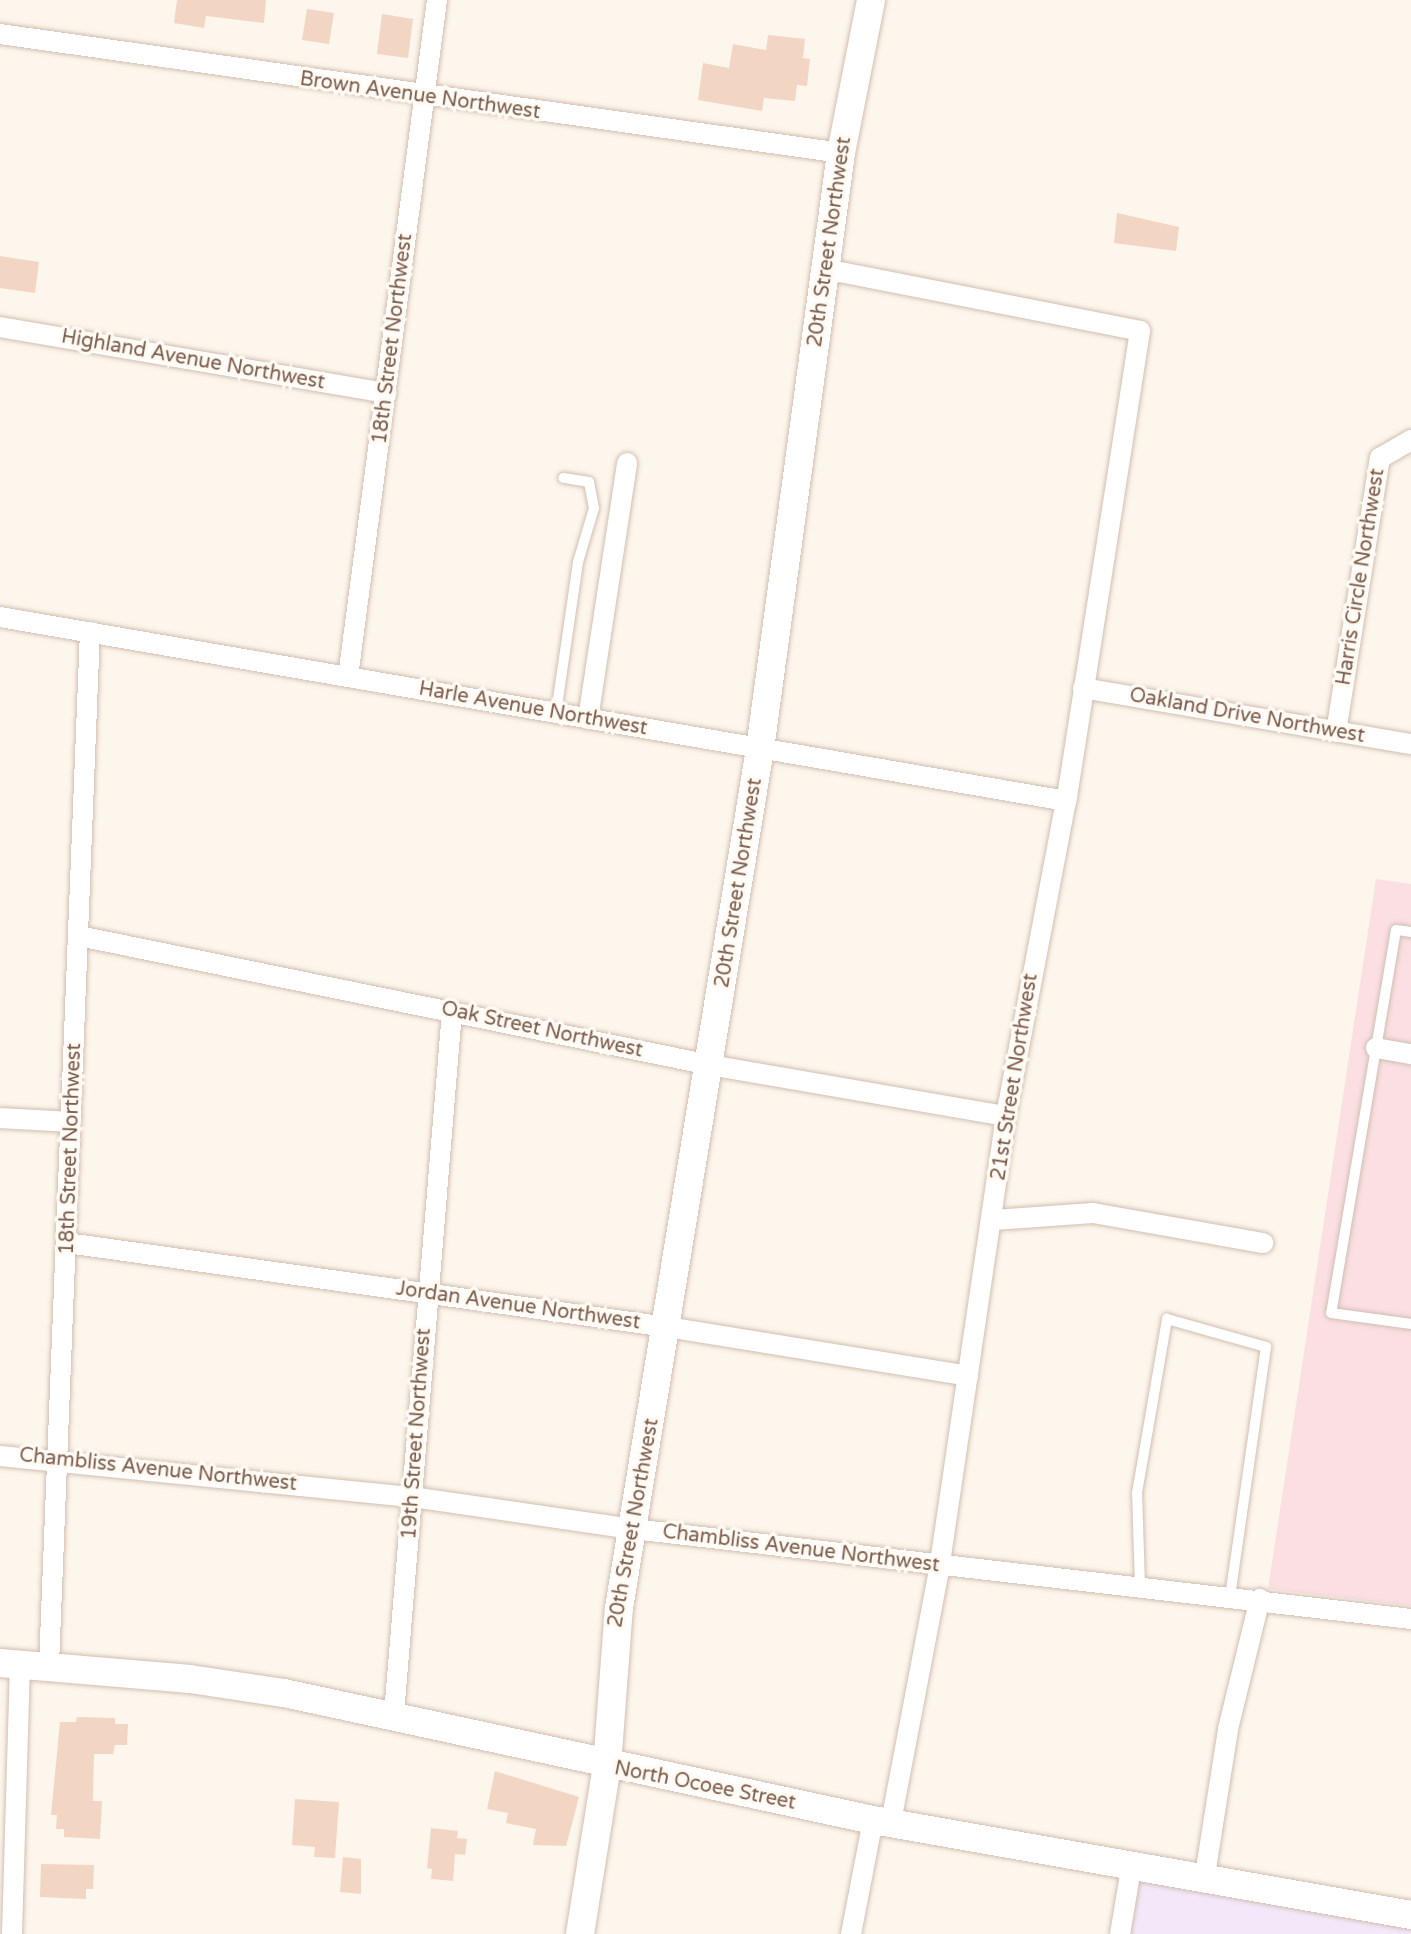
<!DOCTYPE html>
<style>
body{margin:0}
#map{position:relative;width:1411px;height:1934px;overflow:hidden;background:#fdf6ec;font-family:"Varela Round",sans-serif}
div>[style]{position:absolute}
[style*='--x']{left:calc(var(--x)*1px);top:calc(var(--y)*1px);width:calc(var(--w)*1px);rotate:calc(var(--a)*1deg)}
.education>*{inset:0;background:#f3e8fa}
.medical>*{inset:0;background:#fbdfe3}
.building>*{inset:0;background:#f3d5c3}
.roads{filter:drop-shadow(0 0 2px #d1beb0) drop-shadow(0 0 2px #d1beb0)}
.lane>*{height:10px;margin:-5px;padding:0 5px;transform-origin:5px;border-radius:5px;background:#fff}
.street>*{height:20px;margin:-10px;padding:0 10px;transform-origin:10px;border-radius:10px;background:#fff}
.secondary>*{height:28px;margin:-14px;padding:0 14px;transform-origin:14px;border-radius:14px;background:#fff}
span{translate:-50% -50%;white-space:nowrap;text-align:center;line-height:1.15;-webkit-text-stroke:7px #fffaf3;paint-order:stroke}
.street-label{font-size:20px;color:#7a5c4d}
</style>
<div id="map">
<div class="education">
<i style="clip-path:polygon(1132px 1863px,1411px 1915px,1411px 1934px,1120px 1934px)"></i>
</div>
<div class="medical">
<i style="clip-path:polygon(1376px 879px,1411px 884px,1411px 1606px,1268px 1589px)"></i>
</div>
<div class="building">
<i style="clip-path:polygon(177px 0,266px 0,264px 23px,206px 16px,204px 28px,174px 23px)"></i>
<i style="clip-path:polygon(307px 9px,334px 13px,329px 44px,302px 40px)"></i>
<i style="clip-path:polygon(382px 14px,413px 19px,408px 58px,377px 54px)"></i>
<i style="clip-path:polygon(768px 35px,805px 39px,803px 58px,810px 59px,807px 86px,797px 85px,795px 101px,764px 98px,762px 111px,698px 100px,703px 63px,729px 68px,733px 44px,766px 50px)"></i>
<i style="clip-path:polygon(1117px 213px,1179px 227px,1176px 251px,1114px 243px)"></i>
<i style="clip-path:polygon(0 256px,39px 262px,35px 293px,0 288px)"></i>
<i style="clip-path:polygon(77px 1717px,115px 1718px,115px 1724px,128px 1724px,127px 1745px,115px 1745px,113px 1754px,94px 1754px,93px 1801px,102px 1801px,100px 1839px,64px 1837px,64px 1829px,56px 1829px,57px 1815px,51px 1815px,60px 1722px,76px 1722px)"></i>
<i style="clip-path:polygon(495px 1771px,579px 1797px,566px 1846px,533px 1845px,536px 1829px,506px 1823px,508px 1813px,487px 1809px)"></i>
<i style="clip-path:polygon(295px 1799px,339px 1802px,335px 1858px,314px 1857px,315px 1847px,292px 1845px)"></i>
<i style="clip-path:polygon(431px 1828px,458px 1831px,457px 1838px,467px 1839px,465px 1855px,455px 1854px,453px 1881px,431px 1879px,432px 1869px,427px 1868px)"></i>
<i style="clip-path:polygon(343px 1857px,361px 1859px,361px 1894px,340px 1892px)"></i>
<i style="clip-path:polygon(41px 1864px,94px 1865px,93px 1889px,86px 1889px,86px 1899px,40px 1897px)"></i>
</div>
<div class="roads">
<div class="lane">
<i style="--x:556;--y:713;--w:153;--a:-81.7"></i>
<i style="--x:578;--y:562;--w:56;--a:-73.5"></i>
<i style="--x:594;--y:508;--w:26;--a:-101"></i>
<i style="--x:589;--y:482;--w:26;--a:-171"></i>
<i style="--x:1411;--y:932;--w:15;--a:-172"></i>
<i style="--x:1396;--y:930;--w:388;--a:99.6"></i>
<i style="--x:1331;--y:1313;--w:81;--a:7.8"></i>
<i style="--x:1140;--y:1586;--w:93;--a:-91.8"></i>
<i style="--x:1137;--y:1493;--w:177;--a:-80.2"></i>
<i style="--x:1167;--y:1319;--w:103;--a:15.8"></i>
<i style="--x:1266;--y:1347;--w:252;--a:98.2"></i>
</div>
<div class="street">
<i style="--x:0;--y:34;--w:849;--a:8.05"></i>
<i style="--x:825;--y:269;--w:321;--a:11.1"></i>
<i style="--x:1140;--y:331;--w:476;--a:98.9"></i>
<i style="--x:1066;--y:801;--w:321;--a:100.8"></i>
<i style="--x:1006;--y:1116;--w:454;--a:98.4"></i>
<i style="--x:940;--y:1565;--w:263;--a:100.8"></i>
<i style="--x:0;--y:327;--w:392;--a:9.7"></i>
<i style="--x:0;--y:617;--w:1082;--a:9.79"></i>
<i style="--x:348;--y:677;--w:683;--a:-82.51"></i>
<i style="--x:1083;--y:688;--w:333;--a:9.7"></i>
<i style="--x:588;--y:719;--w:259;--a:-81.3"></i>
<i style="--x:1336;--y:732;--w:278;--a:-80.9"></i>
<i style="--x:1380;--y:458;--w:36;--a:-30"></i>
<i style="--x:79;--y:936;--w:644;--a:11.55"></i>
<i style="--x:710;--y:1065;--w:300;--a:9.8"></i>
<i style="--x:1376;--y:1048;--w:36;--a:10"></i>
<i style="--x:0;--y:1118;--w:71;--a:3.2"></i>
<i style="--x:994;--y:1220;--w:99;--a:-4"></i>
<i style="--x:1093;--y:1213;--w:173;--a:10"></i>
<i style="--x:67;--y:1243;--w:606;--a:7.97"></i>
<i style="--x:667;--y:1327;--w:305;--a:9.2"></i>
<i style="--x:0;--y:1456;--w:415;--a:5.7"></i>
<i style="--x:413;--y:1497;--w:222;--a:8.3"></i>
<i style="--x:633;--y:1529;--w:783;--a:6.6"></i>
<i style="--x:49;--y:1665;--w:1034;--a:-87.73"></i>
<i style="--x:394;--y:1714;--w:704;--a:-85.28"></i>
<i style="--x:1205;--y:1875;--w:148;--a:-81"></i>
<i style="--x:1228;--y:1729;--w:134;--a:-76.2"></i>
<i style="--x:12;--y:1934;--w:270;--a:-88.3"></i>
<i style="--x:851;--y:1934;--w:116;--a:-79.1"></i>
<i style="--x:1120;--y:1934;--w:72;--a:-80.4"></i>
</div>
<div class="secondary">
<i style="--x:0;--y:1663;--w:191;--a:4.8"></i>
<i style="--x:190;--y:1679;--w:95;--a:8.5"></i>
<i style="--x:284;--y:1693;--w:603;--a:12.17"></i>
<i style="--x:873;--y:1820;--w:546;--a:10.01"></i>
<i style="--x:580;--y:1934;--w:170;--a:-80.9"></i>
<i style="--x:607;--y:1766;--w:158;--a:-85.7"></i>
<i style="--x:619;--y:1608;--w:870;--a:-80.68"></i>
<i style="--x:760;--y:749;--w:601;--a:-82.26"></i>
<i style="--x:841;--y:153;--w:156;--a:-78.9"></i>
</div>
</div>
<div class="street-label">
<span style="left:420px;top:96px;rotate:8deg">Brown Avenue Northwest</span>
<span style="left:830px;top:242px;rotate:-82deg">20th Street Northwest</span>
<span style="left:393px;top:339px;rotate:-83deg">18th Street Northwest</span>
<span style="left:193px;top:360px;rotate:10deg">Highland Avenue Northwest</span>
<span style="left:1361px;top:577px;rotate:-81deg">Harris Circle Northwest</span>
<span style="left:533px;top:709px;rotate:10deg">Harle Avenue Northwest</span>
<span style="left:1247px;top:716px;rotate:10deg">Oakland Drive Northwest</span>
<span style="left:739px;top:883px;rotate:-81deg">20th Street Northwest</span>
<span style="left:542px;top:1030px;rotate:12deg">Oak Street Northwest</span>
<span style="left:1015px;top:1077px;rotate:-81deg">21st Street Northwest</span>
<span style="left:71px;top:1149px;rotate:-88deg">18th Street Northwest</span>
<span style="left:518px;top:1306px;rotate:8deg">Jordan Avenue Northwest</span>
<span style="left:417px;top:1434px;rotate:-86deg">19th Street Northwest</span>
<span style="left:158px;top:1470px;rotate:6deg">Chambliss Avenue Northwest</span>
<span style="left:634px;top:1523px;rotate:-80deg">20th Street Northwest</span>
<span style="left:801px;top:1549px;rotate:7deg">Chambliss Avenue Northwest</span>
<span style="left:705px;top:1786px;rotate:11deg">North Ocoee Street</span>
</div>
</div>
